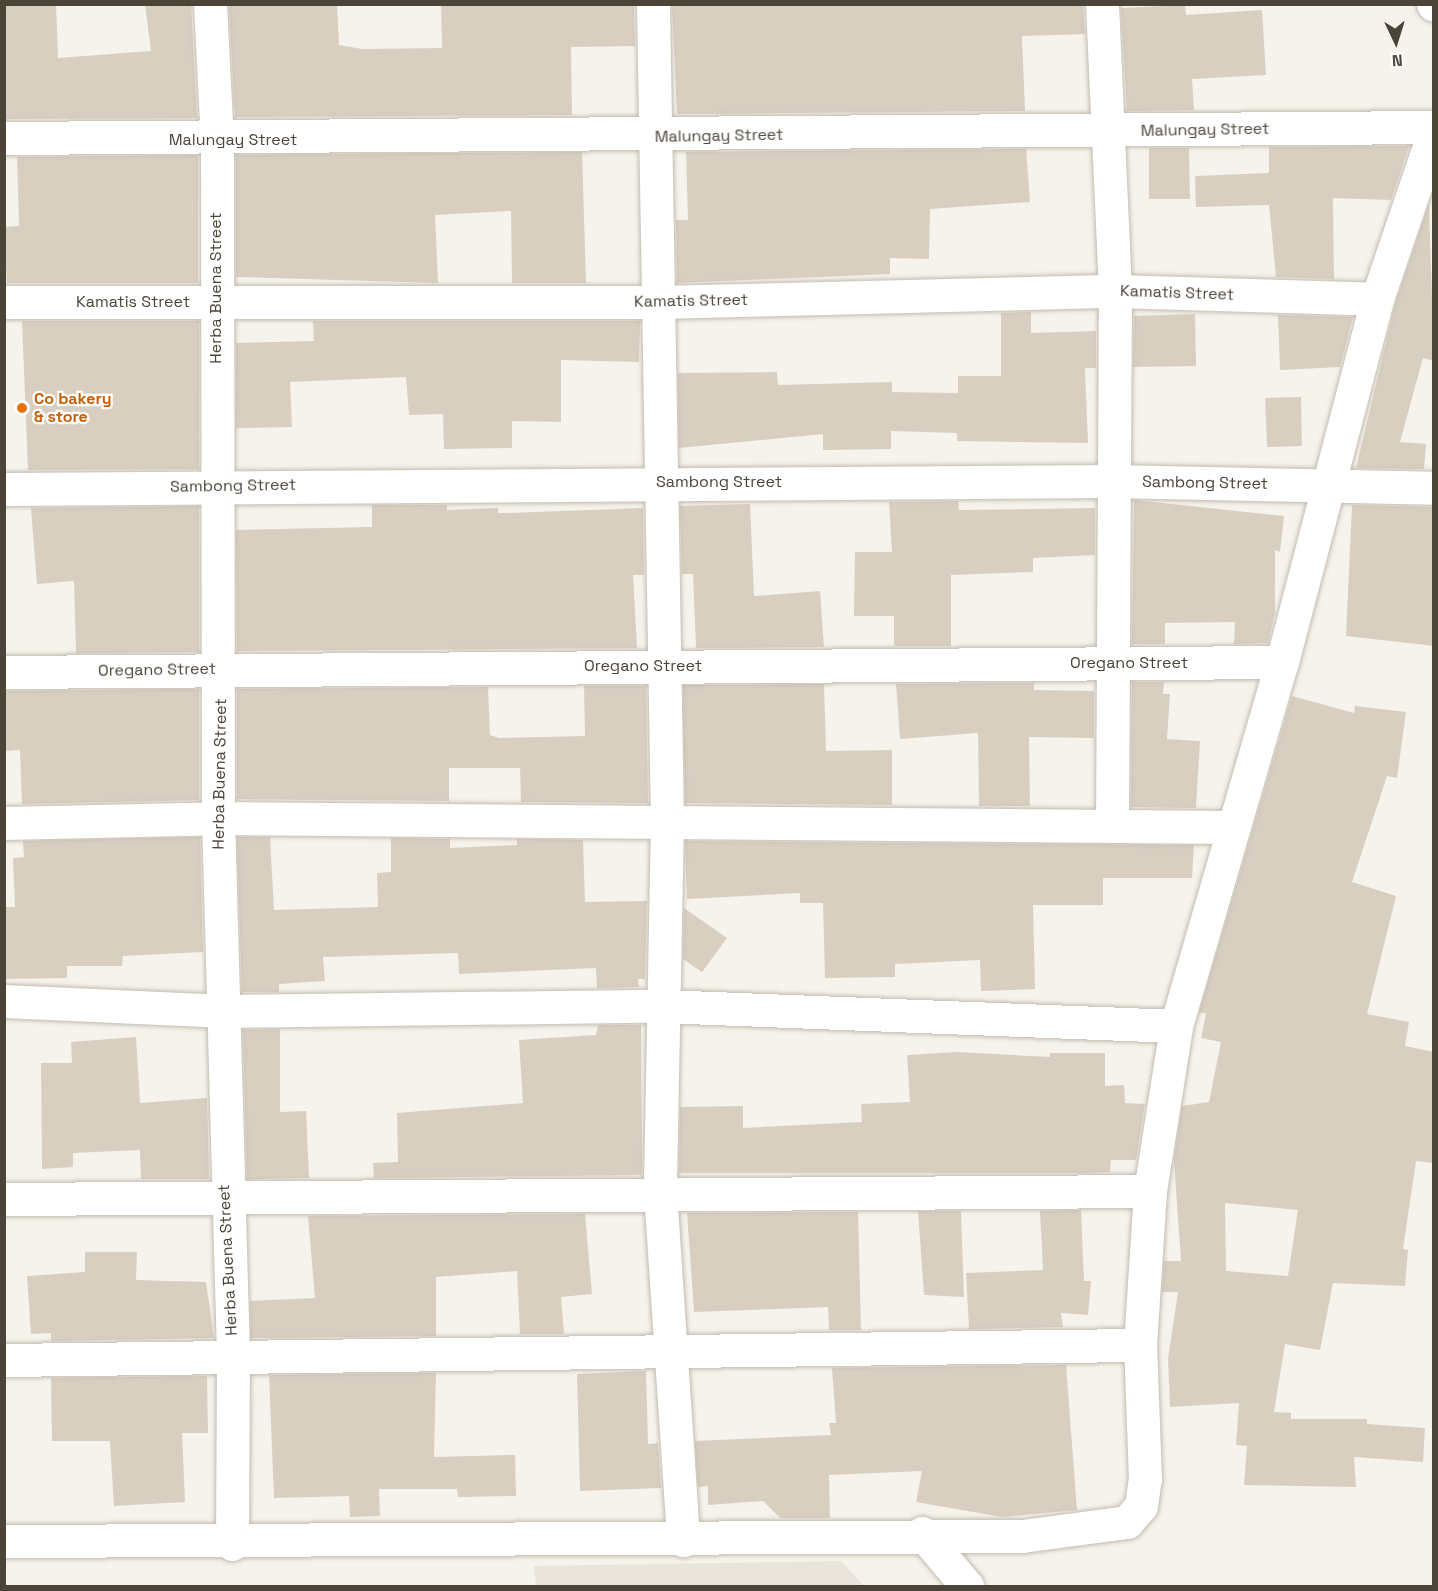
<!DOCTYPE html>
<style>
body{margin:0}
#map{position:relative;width:1438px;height:1591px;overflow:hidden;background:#f6f3ec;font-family:"Space Grotesk",sans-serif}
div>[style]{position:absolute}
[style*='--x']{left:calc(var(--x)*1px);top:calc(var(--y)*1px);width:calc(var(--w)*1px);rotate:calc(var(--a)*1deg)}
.residential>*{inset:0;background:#eae5da}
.building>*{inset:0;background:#d8cfc1}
.roads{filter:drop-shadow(0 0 2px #c2bbae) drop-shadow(0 0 2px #c2bbae)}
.street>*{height:33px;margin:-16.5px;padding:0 16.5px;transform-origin:16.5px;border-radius:16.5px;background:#fff}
.dots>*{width:16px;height:16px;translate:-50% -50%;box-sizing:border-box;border:3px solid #fff;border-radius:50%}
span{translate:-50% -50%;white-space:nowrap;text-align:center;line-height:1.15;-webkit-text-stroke:4.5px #fff;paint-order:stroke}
.street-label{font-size:16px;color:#4b4439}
.food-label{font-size:16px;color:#c56008;font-weight:700}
.left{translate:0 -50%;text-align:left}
.frame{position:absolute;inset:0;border:6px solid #4b4439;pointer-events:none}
.north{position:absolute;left:1366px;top:12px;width:60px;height:60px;-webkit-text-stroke:4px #fff;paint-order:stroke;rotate:176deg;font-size:16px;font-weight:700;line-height:24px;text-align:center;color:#4b4439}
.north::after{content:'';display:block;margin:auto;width:21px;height:27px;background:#4b4439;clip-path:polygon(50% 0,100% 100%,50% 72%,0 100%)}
</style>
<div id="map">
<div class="residential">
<i style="clip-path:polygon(841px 1561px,864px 1586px,536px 1586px,534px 1566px)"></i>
</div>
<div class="building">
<i style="clip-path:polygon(4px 4px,56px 4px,58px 58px,151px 51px,145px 4px,191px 4px,197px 118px,4px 119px)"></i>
<i style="clip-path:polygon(229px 4px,337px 4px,339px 45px,362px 49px,442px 48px,441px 4px,634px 4px,635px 46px,571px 47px,572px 115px,235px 117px)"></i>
<i style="clip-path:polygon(672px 4px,1083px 4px,1085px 34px,1022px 36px,1025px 111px,677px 114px)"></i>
<i style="clip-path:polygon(1185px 5px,1186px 15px,1262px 10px,1266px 75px,1192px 79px,1194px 110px,1127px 111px,1121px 8px)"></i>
<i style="clip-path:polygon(1409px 146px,1391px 200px,1333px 198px,1334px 279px,1276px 277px,1269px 205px,1196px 207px,1195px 176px,1269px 173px,1269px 147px)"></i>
<i style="clip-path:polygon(1149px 148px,1189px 148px,1190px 199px,1149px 199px)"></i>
<i style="clip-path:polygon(1026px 149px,1030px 202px,930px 209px,929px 259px,890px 258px,890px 274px,677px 283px,676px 220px,688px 220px,686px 152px)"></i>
<i style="clip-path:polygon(582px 152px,586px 283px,512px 283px,511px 211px,435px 215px,438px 283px,236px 277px,236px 155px)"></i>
<i style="clip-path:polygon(198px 155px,198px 283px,7px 283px,4px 227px,19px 226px,17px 157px)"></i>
<i style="clip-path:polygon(1429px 204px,1434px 361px,1423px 358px,1400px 442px,1426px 444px,1424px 469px,1356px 468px,1395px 305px)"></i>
<i style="clip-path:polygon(1031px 312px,1031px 333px,1096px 331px,1096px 368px,1085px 368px,1088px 443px,957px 441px,957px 433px,891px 431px,891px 449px,823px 450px,823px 434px,679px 448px,678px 373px,777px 372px,778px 385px,892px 382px,892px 392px,958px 393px,958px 376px,1001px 376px,1001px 313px)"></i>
<i style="clip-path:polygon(1195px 314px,1196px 366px,1133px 367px,1134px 316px)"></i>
<i style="clip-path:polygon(1278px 315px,1353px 317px,1340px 367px,1280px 370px)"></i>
<i style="clip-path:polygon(22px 321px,199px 321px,199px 469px,28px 470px)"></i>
<i style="clip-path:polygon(313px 321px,640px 321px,639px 362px,561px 360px,561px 422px,512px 421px,512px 448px,444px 449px,443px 414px,409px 415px,406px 377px,290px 382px,292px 427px,236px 428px,236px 343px,314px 341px)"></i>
<i style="clip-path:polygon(1301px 397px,1302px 446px,1267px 447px,1265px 398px)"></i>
<i style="clip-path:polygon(1134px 500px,1284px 516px,1280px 552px,1275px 550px,1275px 613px,1268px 643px,1234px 644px,1235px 622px,1165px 623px,1165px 644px,1132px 644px)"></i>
<i style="clip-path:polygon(958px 501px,959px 510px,1095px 508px,1095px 555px,1033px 558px,1033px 572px,951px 575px,951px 646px,894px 646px,894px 616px,854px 616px,855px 552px,892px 552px,889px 502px)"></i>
<i style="clip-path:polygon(750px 504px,754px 596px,820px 591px,824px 647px,696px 648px,693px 574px,682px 574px,680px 506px)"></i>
<i style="clip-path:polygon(372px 505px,447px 505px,447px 510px,498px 508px,498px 513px,509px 513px,643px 508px,644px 575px,633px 575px,637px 648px,237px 651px,236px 530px,372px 527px)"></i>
<i style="clip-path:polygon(1352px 505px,1434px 507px,1434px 646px,1346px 636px)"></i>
<i style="clip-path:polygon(199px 506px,199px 652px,76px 653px,74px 581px,37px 584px,31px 508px)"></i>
<i style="clip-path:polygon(1132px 682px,1164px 682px,1163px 694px,1170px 694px,1167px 739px,1200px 741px,1196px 808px,1131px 807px)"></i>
<i style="clip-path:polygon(1034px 683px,1034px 690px,1094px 691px,1094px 738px,1029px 737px,1030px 806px,979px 806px,978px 733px,900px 739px,896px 684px)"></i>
<i style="clip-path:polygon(824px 684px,826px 751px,892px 750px,892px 805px,685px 803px,683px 685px)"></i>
<i style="clip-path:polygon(584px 686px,646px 686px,648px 803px,521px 802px,520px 768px,449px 768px,449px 801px,237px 799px,237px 689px,488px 687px,490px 735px,499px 738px,585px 736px)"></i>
<i style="clip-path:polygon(199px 689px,199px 800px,22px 804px,20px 750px,4px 751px,4px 691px)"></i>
<i style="clip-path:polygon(evenodd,1292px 696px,1354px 713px,1355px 706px,1406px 712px,1397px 778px,1387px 776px,1352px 882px,1396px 896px,1367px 1014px,1409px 1022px,1405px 1046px,1434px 1052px,1434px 1163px,1416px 1161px,1403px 1249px,1408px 1250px,1405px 1286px,1333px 1283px,1320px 1350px,1285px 1344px,1274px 1412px,1291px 1413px,1291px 1419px,1367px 1419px,1367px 1424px,1425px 1428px,1423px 1462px,1354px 1457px,1356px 1487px,1244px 1485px,1247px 1446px,1236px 1445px,1239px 1403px,1170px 1407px,1168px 1359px,1178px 1292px,1162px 1292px,1164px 1261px,1181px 1261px,1174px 1161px,1182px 1106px,1209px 1102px,1221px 1042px,1201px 1038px,1206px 1013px,1199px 1013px,1292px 696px,1225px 1203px,1298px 1210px,1288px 1276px,1226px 1271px,1225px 1203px)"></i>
<i style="clip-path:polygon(200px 837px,203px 952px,123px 956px,122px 966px,67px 966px,67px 978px,4px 979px,4px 907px,15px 907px,13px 858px,24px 857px,23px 841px)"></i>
<i style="clip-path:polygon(237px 837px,270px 837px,274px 910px,378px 907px,377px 873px,391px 872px,391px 838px,450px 839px,450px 848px,517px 845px,517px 839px,583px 840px,585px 902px,647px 901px,645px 979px,638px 979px,639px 987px,597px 988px,596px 968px,459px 974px,458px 953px,323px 957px,325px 981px,279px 984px,279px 992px,242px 992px)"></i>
<i style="clip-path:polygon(685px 841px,893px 843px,1194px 845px,1192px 878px,1103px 878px,1103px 905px,1033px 905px,1035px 989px,981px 991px,980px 960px,895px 964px,895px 977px,825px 978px,823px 903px,800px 903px,800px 893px,687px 899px)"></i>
<i style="clip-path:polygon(684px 908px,727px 938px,702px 972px,683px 959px)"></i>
<i style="clip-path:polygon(598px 1025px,641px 1025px,642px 1175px,374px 1178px,373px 1163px,398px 1162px,397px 1113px,523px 1103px,519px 1040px,596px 1035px)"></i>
<i style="clip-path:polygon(280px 1029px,280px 1112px,306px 1111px,309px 1178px,247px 1179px,243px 1030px)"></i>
<i style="clip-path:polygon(136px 1037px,140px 1103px,207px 1098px,209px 1179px,141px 1179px,140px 1150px,73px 1153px,73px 1167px,42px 1169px,41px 1063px,72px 1063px,71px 1042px)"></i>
<i style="clip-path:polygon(957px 1052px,1050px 1057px,1050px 1053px,1105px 1053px,1105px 1086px,1124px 1085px,1125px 1103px,1145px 1104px,1136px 1160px,1111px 1160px,1110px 1172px,1079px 1173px,679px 1173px,680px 1107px,743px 1106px,743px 1128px,862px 1122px,861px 1104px,910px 1102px,907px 1055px)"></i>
<i style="clip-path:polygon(1081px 1210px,1084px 1281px,1091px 1281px,1088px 1315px,1061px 1313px,1063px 1327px,969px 1329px,966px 1273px,1043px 1270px,1040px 1211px)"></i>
<i style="clip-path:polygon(918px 1211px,961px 1211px,964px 1297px,924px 1295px)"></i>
<i style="clip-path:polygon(858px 1212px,861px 1330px,829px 1330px,828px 1307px,694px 1312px,687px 1213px)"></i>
<i style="clip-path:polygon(585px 1214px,592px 1294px,561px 1297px,564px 1334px,520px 1334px,517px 1271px,436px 1277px,436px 1336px,251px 1338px,250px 1301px,315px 1298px,308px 1216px)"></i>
<i style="clip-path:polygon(85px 1252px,137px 1252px,136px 1280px,206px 1282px,214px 1338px,51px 1341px,51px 1333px,31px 1334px,27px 1276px,85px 1272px)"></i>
<i style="clip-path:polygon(1066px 1365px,1077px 1510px,1002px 1517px,916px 1502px,922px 1471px,829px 1475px,830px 1518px,780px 1518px,763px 1501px,708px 1505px,708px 1486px,698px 1487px,695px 1441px,831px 1435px,829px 1423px,836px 1423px,832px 1368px)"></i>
<i style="clip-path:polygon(646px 1371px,648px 1444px,658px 1443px,661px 1488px,580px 1491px,577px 1374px)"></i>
<i style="clip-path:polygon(436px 1373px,434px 1457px,515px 1455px,516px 1496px,458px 1497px,457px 1489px,379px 1489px,380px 1516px,350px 1517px,349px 1496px,274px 1498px,269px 1375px)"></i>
<i style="clip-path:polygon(207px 1376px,208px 1433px,182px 1433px,185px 1502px,114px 1506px,110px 1441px,52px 1441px,51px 1378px)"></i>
</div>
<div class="roads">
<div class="street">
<i style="--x:210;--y:4;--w:137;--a:87.1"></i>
<i style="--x:217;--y:141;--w:677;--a:89.92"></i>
<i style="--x:218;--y:818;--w:537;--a:88.4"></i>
<i style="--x:233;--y:1355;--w:189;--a:90.3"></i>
<i style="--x:653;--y:4;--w:816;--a:89.02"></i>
<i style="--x:667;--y:820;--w:371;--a:91.1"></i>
<i style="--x:660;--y:1191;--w:350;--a:86.2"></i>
<i style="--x:1102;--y:4;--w:287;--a:87.4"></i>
<i style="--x:1115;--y:291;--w:535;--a:90.32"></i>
<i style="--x:1433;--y:4;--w:1;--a:45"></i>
<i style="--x:4;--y:138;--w:1430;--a:-0.44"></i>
<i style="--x:4;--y:302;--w:655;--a:0"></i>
<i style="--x:659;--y:302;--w:456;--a:-1.4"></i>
<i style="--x:1115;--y:291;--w:262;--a:1.7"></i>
<i style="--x:4;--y:489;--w:1107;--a:-0.41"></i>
<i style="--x:1111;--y:481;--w:323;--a:1.2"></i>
<i style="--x:4;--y:672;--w:1278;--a:-0.45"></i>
<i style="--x:4;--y:823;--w:214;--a:-1.3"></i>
<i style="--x:218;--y:818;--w:1014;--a:0.51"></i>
<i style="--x:4;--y:1001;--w:217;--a:2.6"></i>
<i style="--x:221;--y:1011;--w:440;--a:-0.7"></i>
<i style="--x:661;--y:1006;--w:515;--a:2.22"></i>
<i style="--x:4;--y:1199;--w:1146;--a:-0.4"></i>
<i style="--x:4;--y:1360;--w:1136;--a:-0.76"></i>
<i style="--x:922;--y:1533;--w:70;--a:49.7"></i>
<i style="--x:4;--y:1541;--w:1018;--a:-0.28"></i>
<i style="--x:1022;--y:1536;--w:106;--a:-7.6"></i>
<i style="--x:1127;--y:1522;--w:21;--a:-49"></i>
<i style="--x:1141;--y:1506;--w:27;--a:-82"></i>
<i style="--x:1145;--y:1479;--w:134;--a:-92.1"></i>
<i style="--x:1140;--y:1345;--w:154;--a:-86.3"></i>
<i style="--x:1150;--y:1191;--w:167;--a:-81"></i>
<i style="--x:1176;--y:1026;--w:379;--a:-73.8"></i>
<i style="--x:1282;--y:662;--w:375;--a:-75.3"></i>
<i style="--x:1377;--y:299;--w:176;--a:-71.2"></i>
</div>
</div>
<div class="dots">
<i style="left:22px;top:408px;background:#e8710a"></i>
</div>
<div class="street-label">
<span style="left:1205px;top:130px;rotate:-1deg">Malungay Street</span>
<span style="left:719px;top:136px;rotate:-1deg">Malungay Street</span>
<span style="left:233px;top:140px">Malungay Street</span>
<span style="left:216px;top:288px;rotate:-90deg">Herba Buena Street</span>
<span style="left:1177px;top:293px;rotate:2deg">Kamatis Street</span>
<span style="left:691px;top:301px;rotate:-1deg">Kamatis Street</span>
<span style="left:133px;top:302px">Kamatis Street</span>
<span style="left:719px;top:482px">Sambong Street</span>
<span style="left:1205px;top:483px;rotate:1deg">Sambong Street</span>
<span style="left:233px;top:486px;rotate:-1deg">Sambong Street</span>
<span style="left:1129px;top:663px">Oregano Street</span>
<span style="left:643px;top:666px">Oregano Street</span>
<span style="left:157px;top:670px;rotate:-1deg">Oregano Street</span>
<span style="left:220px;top:774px;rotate:-89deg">Herba Buena Street</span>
<span style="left:228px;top:1260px;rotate:-93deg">Herba Buena Street</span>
</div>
<div class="food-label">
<span class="left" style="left:34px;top:408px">Co bakery<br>&amp; store</span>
</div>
<div class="frame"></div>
<div class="north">N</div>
</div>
